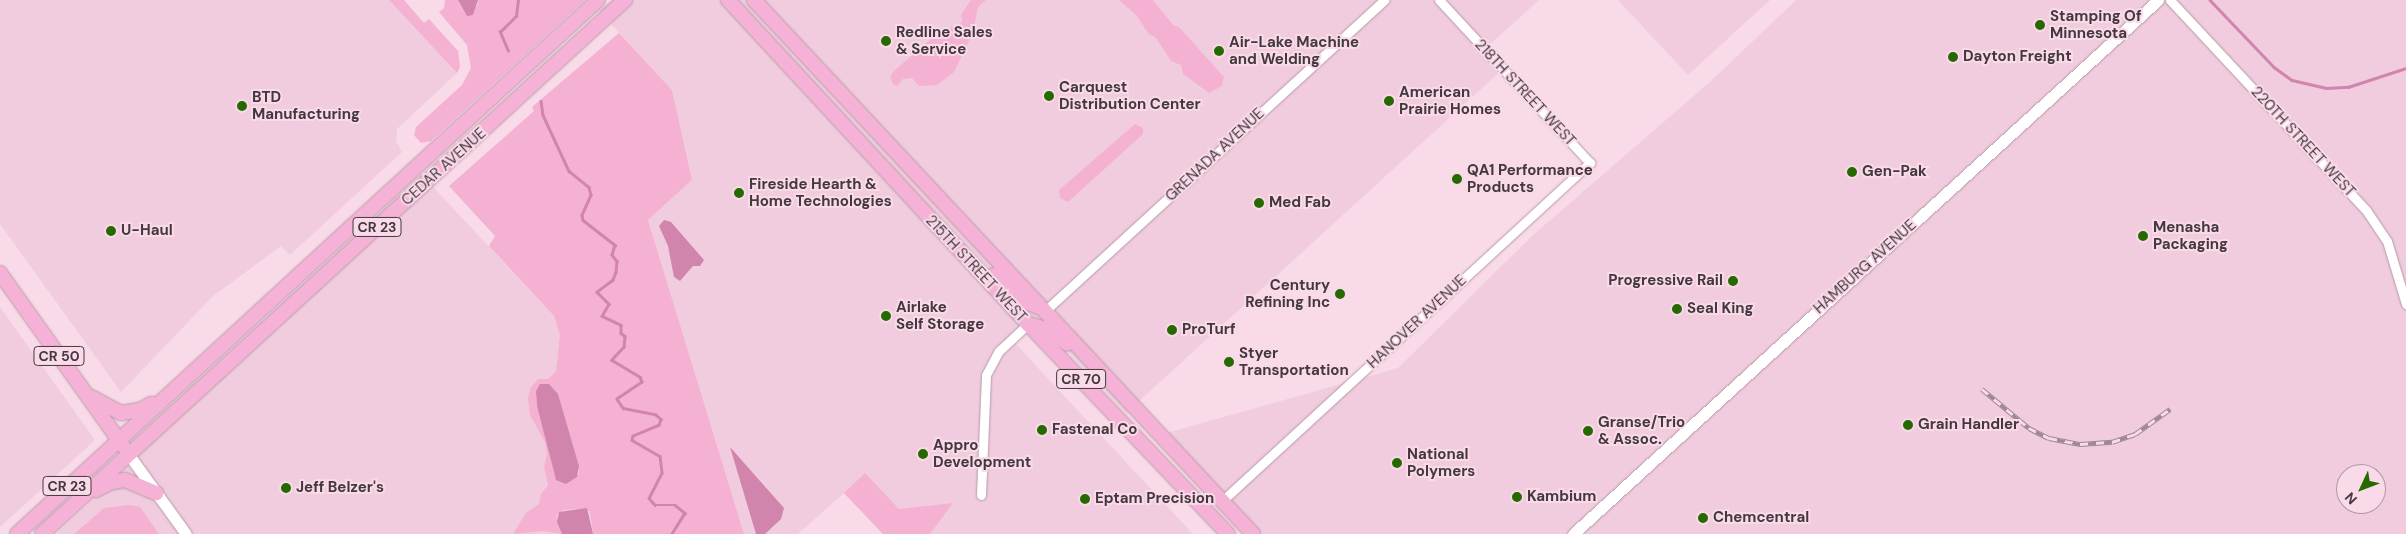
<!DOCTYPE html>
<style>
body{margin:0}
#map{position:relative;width:2406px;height:534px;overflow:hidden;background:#f9dae8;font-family:"DM Sans",sans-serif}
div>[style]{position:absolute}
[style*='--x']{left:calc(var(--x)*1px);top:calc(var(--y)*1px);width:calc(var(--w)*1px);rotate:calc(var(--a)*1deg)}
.built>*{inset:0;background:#f1ccde}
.green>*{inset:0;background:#f4b1d2}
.water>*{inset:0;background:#d185ac}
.stream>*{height:2.5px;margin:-1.25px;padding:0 1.25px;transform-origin:1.25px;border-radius:1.25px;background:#d185ac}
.roads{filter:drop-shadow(0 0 1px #b79ba8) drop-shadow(0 0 1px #b79ba8)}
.minor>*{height:9px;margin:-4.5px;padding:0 4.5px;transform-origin:4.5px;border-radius:4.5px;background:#fff}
.tertiary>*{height:11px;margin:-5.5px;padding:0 5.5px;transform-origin:5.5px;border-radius:5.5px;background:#fff}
.primary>*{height:14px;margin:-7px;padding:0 7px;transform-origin:7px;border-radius:7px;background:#f5b2d6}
.rail>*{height:4.5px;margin-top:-2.25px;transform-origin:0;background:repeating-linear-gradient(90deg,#f9dae8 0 8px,#9d8892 0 16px);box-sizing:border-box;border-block:1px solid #9d8892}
.dots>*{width:14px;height:14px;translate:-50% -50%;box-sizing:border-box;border:2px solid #f9dae8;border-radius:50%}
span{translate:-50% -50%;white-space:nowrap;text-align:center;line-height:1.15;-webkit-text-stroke:4px #f9dae8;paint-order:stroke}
.shield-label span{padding:1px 4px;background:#f9dae8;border:1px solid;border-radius:4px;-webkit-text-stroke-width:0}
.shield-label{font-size:14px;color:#44383e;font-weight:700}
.poi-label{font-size:15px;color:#44383e;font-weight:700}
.left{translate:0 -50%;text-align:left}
.right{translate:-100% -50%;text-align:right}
.street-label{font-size:15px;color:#44383e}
.north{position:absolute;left:2336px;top:464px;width:50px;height:50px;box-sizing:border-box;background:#f9dae8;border:1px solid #b199a4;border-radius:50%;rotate:227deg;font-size:14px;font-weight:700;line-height:20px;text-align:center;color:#44383e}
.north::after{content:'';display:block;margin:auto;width:18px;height:22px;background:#266900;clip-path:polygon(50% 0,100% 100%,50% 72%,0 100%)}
</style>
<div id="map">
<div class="built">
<i style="clip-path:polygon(0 0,389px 0,457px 73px,397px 129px,396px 141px,402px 152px,290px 255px,281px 246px,213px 296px,121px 392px,0 224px)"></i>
<i style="clip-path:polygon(611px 0,1539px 0,1485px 49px,1503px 69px,1126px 413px,1037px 318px,1012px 340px,1193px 534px,883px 534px,844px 493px,798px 534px,744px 534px,648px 220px,692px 180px,672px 90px,599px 11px)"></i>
<i style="clip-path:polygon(1618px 0,1770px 0,1688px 75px)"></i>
<i style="clip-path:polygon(evenodd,1796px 0,2406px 0,2406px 534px,1257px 534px,1163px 434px,1398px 368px,1532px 236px,1711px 81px,1796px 0,2346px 474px,2376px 474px,2376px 504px,2346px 504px,2346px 474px)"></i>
<i style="clip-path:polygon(421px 174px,554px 316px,624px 534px,56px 534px,139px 457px,130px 444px)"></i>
<i style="clip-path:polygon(0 307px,95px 440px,0 527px)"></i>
</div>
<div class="green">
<i style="clip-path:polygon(389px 0,404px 0,424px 23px,429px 19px,458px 51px,460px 67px,457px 73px)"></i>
<i style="clip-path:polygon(445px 0,458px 0,467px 16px,477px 6px,478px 0,585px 0,431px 141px,421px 143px,414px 135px,416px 127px,462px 85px,471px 68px,467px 45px,439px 12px,444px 8px)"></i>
<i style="clip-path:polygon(971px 0,986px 0,978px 7px,973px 32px,954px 72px,937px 85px,919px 86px,912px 78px,903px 79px,897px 86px,893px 84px,890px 77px,893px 72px,932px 38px,962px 22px,961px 15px)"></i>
<i style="clip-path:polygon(1119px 0,1153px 0,1173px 25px,1179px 27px,1224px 77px,1222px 86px,1209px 93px,1183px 74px,1181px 65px,1171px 61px,1156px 38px,1148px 33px,1137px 16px)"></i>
<i style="clip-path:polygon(evenodd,619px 33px,672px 90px,692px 180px,648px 220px,744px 534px,593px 534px,590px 511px,574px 509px,563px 510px,556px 515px,562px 534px,543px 531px,513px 534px,526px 513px,539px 504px,541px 494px,548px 485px,544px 467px,547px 454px,545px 442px,530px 415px,528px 398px,531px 387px,538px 379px,548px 379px,556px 371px,560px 335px,554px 316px,489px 246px,495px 236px,449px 186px,534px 111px,532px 107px,619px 33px,552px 387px,558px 394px,579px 466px,579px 474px,566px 484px,555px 476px,537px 406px,536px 397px,552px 387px)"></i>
<i style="clip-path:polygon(1135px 124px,1143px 128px,1143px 134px,1068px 202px,1060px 198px,1059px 190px)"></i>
<i style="clip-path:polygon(865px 473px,899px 509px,953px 503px,930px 534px,883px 534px,844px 493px)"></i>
<i style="clip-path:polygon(129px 505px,140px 507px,159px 534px,74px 534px,104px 508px)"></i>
</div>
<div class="water">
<i style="clip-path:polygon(458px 0,478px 0,473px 15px,467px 16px)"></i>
<i style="clip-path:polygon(664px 220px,671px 222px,704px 260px,700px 266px,693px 266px,680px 281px,674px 277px,668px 246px,659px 226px)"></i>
<i style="clip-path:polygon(540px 384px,549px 384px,558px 394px,579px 466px,577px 477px,566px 484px,556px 480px,555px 476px,537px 406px,536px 391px)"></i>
<i style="clip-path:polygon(730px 447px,784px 508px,781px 519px,765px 534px,756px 534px)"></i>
<i style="clip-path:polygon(587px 508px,593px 534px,562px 534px,557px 522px,559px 512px)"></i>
</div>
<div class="stream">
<i style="--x:2210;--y:0;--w:93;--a:46.3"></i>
<i style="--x:2274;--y:67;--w:22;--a:36"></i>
<i style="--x:2292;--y:80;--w:35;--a:13"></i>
<i style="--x:2326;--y:88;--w:22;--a:-3"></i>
<i style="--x:2348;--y:87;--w:61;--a:-18.1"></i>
<i style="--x:508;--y:51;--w:21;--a:-113"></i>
<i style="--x:500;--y:32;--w:23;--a:-45"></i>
<i style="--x:516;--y:16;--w:16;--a:-83"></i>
<i style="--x:541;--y:101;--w:14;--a:82"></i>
<i style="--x:543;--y:115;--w:62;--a:65.1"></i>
<i style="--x:569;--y:171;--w:26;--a:39"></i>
<i style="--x:589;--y:187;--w:8;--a:76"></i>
<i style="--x:591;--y:195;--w:22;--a:114"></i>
<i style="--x:582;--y:215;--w:5;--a:79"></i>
<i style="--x:583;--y:220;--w:41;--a:38"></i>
<i style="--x:615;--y:245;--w:10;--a:107"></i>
<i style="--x:612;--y:255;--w:8;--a:50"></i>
<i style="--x:617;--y:261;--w:11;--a:95"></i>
<i style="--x:616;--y:272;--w:9;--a:111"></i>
<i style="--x:613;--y:280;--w:20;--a:143"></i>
<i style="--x:597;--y:292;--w:17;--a:45"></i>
<i style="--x:609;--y:304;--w:14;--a:120"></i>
<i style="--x:602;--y:316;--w:21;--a:25"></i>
<i style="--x:621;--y:325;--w:8;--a:90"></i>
<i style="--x:621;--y:333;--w:5;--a:37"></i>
<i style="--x:625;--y:336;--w:11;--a:95"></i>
<i style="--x:624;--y:347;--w:18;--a:133"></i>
<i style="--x:612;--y:360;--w:33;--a:31"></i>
<i style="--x:640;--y:377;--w:5;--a:68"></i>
<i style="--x:642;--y:382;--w:30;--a:146"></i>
<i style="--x:617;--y:399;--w:11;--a:56"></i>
<i style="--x:623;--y:408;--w:33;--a:11"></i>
<i style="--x:655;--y:414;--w:8;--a:40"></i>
<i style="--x:661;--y:419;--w:6;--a:108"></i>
<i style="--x:659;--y:425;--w:28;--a:157"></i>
<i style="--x:633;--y:436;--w:4;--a:104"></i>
<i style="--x:632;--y:440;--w:32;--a:30"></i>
<i style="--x:660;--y:456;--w:17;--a:83"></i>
<i style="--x:662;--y:473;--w:28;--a:117"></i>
<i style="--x:649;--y:498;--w:9;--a:49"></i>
<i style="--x:655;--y:505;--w:20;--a:0"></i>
<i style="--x:675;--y:505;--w:13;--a:39"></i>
<i style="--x:685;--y:513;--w:25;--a:122"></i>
</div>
<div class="roads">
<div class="minor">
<i style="--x:2170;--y:0;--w:287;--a:47"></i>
<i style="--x:2366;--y:210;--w:37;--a:56"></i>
<i style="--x:2387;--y:241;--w:66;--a:73.2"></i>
<i style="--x:1046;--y:310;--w:459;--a:-42.5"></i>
<i style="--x:981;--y:495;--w:120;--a:-87.6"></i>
<i style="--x:986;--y:375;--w:27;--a:-62"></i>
<i style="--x:999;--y:351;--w:40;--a:-43"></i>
<i style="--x:1222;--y:501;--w:500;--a:-42.6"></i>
<i style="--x:1590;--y:163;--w:222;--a:-132.8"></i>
</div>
<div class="tertiary">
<i style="--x:129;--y:455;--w:97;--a:54.2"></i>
<i style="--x:1573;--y:534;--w:792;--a:-42.39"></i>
</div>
<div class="primary">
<i style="--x:728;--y:0;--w:442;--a:47.2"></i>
<i style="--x:1028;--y:324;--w:290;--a:46.4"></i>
<i style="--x:754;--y:0;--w:731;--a:46.94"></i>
<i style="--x:0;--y:273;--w:212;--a:54.6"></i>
<i style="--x:994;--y:275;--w:38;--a:42"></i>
<i style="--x:1022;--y:300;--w:23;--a:23"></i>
<i style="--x:1028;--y:324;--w:24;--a:15"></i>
<i style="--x:1051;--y:330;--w:21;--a:41"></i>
<i style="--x:91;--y:397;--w:34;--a:28"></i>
<i style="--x:121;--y:413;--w:19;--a:-9"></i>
<i style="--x:140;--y:410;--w:13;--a:-29"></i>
<i style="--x:96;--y:490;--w:15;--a:-28"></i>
<i style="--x:109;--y:483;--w:16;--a:-11"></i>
<i style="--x:125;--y:480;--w:34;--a:23"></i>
<i style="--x:17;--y:534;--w:789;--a:-42.59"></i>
<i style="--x:42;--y:534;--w:791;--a:-42.49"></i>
</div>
</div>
<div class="rail">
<i style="--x:1982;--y:389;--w:61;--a:39.7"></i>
<i style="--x:2029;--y:428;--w:22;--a:27"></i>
<i style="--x:2049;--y:438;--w:32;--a:11"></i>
<i style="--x:2080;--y:444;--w:32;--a:-4"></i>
<i style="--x:2112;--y:442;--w:24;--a:-19"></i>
<i style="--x:2135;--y:434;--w:43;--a:-35.5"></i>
</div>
<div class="dots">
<i style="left:2040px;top:25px;background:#266900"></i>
<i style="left:886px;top:41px;background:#266900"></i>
<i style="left:1219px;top:51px;background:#266900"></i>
<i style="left:1953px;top:57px;background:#266900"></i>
<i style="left:1049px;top:96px;background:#266900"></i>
<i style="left:1389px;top:101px;background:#266900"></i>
<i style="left:242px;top:106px;background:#266900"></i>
<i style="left:1852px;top:172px;background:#266900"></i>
<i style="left:1457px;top:179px;background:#266900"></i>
<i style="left:739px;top:193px;background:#266900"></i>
<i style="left:1259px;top:203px;background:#266900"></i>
<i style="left:111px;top:231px;background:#266900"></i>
<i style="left:2143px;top:236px;background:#266900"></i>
<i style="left:1733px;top:281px;background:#266900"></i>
<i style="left:1340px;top:294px;background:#266900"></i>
<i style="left:1677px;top:309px;background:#266900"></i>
<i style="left:886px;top:316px;background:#266900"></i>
<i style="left:1172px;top:330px;background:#266900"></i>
<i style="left:1229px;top:362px;background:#266900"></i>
<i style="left:1908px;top:425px;background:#266900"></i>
<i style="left:1042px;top:430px;background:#266900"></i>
<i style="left:1588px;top:431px;background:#266900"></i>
<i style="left:923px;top:454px;background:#266900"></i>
<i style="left:1397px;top:463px;background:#266900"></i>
<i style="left:286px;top:488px;background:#266900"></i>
<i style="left:1517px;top:497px;background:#266900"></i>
<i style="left:1085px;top:499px;background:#266900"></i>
<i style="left:1703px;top:518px;background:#266900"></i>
</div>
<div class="shield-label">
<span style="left:377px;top:227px">CR 23</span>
<span style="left:59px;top:356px">CR 50</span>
<span style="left:1081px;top:379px">CR 70</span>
<span style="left:67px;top:486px">CR 23</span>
</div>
<div class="poi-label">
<span class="left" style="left:2050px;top:25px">Stamping Of<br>Minnesota</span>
<span class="left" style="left:896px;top:41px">Redline Sales<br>&amp; Service</span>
<span class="left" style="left:1229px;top:51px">Air-Lake Machine<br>and Welding</span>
<span class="left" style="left:1963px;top:57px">Dayton Freight</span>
<span class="left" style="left:1059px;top:96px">Carquest<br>Distribution Center</span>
<span class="left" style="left:1399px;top:101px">American<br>Prairie Homes</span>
<span class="left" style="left:252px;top:106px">BTD<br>Manufacturing</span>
<span class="left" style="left:1467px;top:179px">QA1 Performance<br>Products</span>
<span class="left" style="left:1862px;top:172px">Gen-Pak</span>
<span class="left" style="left:749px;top:193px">Fireside Hearth &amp;<br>Home Technologies</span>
<span class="left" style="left:1269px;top:203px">Med Fab</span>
<span class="left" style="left:2153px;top:236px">Menasha<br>Packaging</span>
<span class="left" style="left:121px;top:231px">U-Haul</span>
<span class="right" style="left:1723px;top:281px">Progressive Rail</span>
<span class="right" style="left:1330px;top:294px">Century<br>Refining Inc</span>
<span class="left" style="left:896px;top:316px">Airlake<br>Self Storage</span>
<span class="left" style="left:1687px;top:309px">Seal King</span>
<span class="left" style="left:1182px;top:330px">ProTurf</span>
<span class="left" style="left:1239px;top:362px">Styer<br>Transportation</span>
<span class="left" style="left:1598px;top:431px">Granse/Trio<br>&amp; Assoc.</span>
<span class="left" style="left:1918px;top:425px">Grain Handler</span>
<span class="left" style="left:1052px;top:430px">Fastenal Co</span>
<span class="left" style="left:933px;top:454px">Appro<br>Development</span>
<span class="left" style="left:1407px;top:463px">National<br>Polymers</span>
<span class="left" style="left:296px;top:488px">Jeff Belzer's</span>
<span class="left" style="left:1527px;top:497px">Kambium</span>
<span class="left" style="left:1095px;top:499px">Eptam Precision</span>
<span class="left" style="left:1713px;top:518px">Chemcentral</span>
</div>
<div class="street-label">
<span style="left:1525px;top:93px;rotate:47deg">218TH STREET WEST</span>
<span style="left:2303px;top:142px;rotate:47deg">220TH STREET WEST</span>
<span style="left:1215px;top:155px;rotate:-43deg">GRENADA AVENUE</span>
<span style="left:444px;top:167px;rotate:-42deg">CEDAR AVENUE</span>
<span style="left:1865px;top:267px;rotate:-42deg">HAMBURG AVENUE</span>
<span style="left:976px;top:269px;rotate:47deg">215TH STREET WEST</span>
<span style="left:1417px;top:322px;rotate:-43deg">HANOVER AVENUE</span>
</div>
<div class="north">N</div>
</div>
